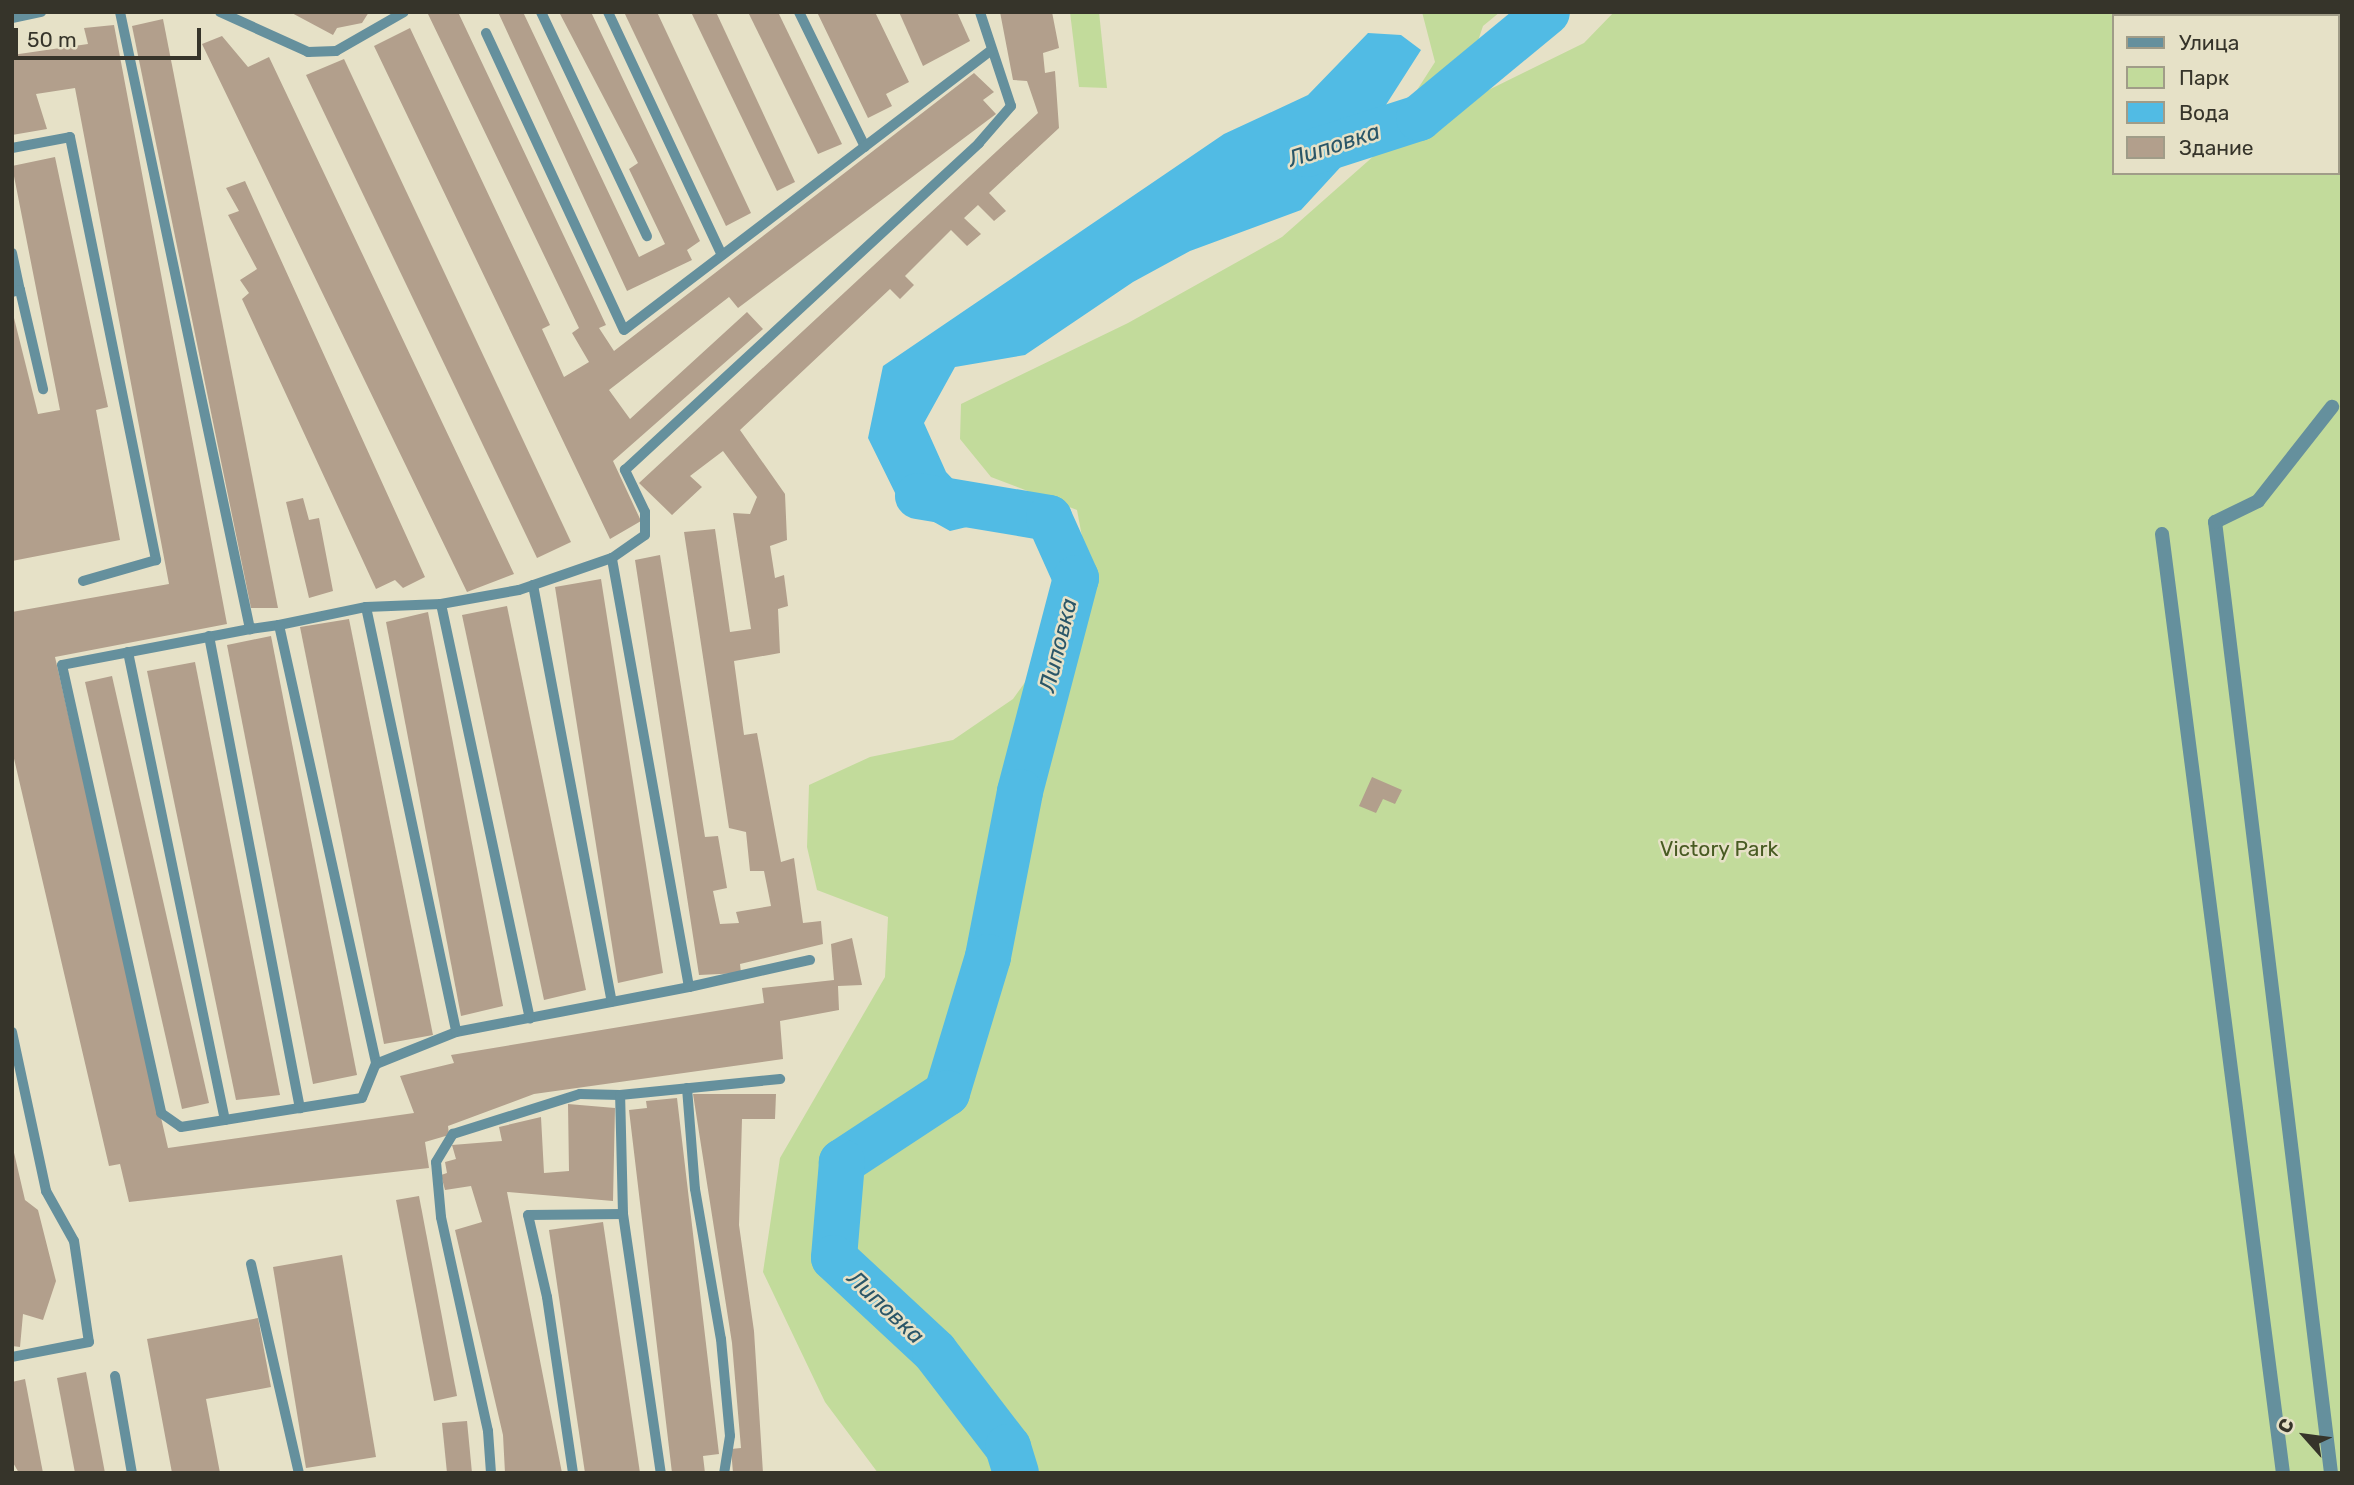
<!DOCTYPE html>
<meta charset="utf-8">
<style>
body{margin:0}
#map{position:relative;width:2354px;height:1485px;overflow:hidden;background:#e6e1c7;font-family:Rubik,sans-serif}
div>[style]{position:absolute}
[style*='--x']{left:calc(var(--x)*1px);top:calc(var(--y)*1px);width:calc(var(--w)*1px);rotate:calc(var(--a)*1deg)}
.green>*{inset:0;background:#c2db9b}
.water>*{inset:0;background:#51bbe4}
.river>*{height:46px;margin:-23px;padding:0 23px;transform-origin:23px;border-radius:23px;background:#51bbe4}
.building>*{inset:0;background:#b29f8c}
.lane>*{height:10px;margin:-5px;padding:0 5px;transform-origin:5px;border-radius:5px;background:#65909d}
.street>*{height:14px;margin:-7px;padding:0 7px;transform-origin:7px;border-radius:7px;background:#65909d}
span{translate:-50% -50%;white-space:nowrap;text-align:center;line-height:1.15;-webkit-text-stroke:5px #e6e1c7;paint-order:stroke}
.park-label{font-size:21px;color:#485b22}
.water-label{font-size:23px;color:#2a5668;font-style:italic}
.frame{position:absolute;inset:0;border:14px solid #36342a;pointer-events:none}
.legend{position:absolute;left:2112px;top:14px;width:228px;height:161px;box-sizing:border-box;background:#e6e1c7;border:2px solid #a09c88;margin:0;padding:9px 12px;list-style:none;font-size:21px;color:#36342a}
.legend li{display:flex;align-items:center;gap:14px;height:35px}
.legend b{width:35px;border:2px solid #a09c88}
.north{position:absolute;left:2270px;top:1401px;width:70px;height:70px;-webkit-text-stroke:5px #e6e1c7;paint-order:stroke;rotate:298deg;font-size:19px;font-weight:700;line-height:28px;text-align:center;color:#36342a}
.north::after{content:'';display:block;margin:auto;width:24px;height:32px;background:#36342a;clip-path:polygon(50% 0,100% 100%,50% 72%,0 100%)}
.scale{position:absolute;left:14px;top:28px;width:187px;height:32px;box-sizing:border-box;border:4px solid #36342a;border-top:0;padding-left:9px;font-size:21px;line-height:24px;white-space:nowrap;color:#36342a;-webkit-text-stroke:5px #e6e1c7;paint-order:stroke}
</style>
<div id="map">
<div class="green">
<i style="clip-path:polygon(1070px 12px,1099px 12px,1107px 88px,1079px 87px)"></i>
<i style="clip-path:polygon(evenodd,1422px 12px,1500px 12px,1483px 26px,1456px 106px,1584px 43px,1614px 12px,2342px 12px,2342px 1473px,878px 1473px,825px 1402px,763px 1272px,780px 1158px,885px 977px,888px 917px,817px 890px,807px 847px,809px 785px,870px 757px,953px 740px,1013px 699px,1092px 590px,1077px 510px,991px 477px,960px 439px,961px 404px,1128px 323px,1282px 237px,1376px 154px,1435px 62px,1422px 12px,2114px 16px,2338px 16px,2338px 173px,2114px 173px,2114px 16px)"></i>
</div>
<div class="water">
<i style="clip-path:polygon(1368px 33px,1401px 35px,1421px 50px,1359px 147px,1301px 210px,1190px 251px,1133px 282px,1025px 355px,955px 367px,924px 423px,946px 472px,992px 521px,950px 531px,900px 503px,868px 438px,883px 366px,1224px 134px,1308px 95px)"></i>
</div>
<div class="river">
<i style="--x:1307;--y:154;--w:118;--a:-17.8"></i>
<i style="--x:1419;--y:118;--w:166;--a:-39.6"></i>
<i style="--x:918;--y:496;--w:133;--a:9.5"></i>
<i style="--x:1049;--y:518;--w:66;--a:65.8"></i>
<i style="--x:1076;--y:578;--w:221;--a:104.7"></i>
<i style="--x:1020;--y:792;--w:168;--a:101"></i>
<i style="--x:988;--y:957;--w:142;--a:106.8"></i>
<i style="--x:947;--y:1093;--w:126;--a:146.7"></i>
<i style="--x:842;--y:1162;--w:96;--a:94.8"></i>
<i style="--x:834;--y:1258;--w:138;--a:42.9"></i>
<i style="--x:935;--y:1352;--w:120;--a:52.5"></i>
<i style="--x:1008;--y:1447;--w:27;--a:73"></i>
</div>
<div class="building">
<i style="clip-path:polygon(290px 12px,369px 12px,362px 23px,337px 28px,333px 35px)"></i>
<i style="clip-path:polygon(458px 12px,606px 325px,599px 328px,614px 351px,974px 73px,994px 92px,983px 100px,996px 114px,738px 308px,729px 297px,609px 390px,630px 419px,747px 312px,763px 329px,613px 461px,641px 521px,610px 539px,374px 46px,410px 28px,550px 325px,542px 329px,564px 377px,589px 362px,572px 333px,579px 328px,428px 14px)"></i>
<i style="clip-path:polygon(498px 12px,523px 12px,639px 257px,665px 244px,629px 169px,638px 163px,559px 12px,591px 12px,700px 241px,687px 250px,692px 260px,627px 291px)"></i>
<i style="clip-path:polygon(624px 12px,657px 12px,751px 213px,726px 226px)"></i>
<i style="clip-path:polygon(691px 12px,716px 12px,795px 182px,777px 191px)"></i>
<i style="clip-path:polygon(748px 12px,778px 12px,842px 144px,818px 154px)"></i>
<i style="clip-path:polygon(817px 12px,875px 12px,909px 82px,886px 94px,892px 106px,868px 118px)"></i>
<i style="clip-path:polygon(899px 12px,957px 12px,970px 41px,923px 66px)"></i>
<i style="clip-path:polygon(1000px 12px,1052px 12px,1059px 48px,1043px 53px,1045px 73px,1055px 71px,1059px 128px,989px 193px,1006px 211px,994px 221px,978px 205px,964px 218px,981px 234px,967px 246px,951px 230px,905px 276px,914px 285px,900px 299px,890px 289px,740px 430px,785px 494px,787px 540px,770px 546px,775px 578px,784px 575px,788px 606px,778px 609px,780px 653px,734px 661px,744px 735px,757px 733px,781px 862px,794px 858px,803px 923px,821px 921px,823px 944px,740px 964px,741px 973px,699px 975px,635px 560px,660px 555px,705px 837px,718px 836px,727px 888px,713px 891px,720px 924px,739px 923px,736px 912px,771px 906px,764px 871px,750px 871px,746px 832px,729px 828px,684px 532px,715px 529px,730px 632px,751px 629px,733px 513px,750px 514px,757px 497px,723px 451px,690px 476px,702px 487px,672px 515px,639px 483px,1038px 113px,1027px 81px,1013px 80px)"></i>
<i style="clip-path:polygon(163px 19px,278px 608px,251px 608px,132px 26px)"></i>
<i style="clip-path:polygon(114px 25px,227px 624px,55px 657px,168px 1148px,414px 1113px,400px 1076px,454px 1063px,451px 1055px,764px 1003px,762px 988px,834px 980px,831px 944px,852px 938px,862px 985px,838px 986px,839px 1010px,780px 1021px,783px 1059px,534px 1094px,448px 1126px,449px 1135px,425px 1142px,429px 1168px,129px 1202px,120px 1164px,109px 1166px,12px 750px,12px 612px,169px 584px,75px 88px,36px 94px,47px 129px,12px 135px,12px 55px,88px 44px,84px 28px)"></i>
<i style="clip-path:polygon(222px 36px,248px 67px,269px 57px,514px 574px,467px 592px,202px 44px)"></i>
<i style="clip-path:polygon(344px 59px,571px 542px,537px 558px,306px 75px)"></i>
<i style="clip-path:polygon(55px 157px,108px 407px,96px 410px,120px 540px,12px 561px,12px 310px,38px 414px,60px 410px,12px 166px)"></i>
<i style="clip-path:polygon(245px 181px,425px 577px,403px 588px,395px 580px,376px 589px,242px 299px,249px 293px,240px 280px,257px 269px,228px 215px,239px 211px,226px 188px)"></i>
<i style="clip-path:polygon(303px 498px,309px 520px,319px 518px,333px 591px,309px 598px,286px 502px)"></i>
<i style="clip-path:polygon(601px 579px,663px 973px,618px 983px,555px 587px)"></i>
<i style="clip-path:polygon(507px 606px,586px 990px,544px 1000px,462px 615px)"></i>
<i style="clip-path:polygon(428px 612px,503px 1006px,461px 1016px,386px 622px)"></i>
<i style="clip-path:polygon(349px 619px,433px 1035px,384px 1044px,300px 627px)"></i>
<i style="clip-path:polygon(271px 636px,357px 1075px,313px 1084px,227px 645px)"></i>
<i style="clip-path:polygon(195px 662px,280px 1095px,236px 1100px,147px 671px)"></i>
<i style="clip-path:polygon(112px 676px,209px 1103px,182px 1109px,85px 682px)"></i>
<i style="clip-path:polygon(1372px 777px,1402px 790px,1395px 804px,1383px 799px,1376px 813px,1359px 806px)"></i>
<i style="clip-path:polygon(693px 1094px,776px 1094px,775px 1119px,742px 1119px,739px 1225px,754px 1331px,763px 1473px,733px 1473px,731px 1449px,741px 1448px,732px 1343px)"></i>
<i style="clip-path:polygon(677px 1098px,719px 1454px,703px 1456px,705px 1473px,672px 1473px,629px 1110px,647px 1108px,646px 1101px)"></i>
<i style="clip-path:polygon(568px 1104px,615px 1108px,613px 1201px,507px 1192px,562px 1473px,505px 1473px,503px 1435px,455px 1230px,482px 1222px,471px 1186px,445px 1190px,441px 1175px,447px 1173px,445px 1162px,456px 1159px,452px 1145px,502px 1141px,499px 1127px,541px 1117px,544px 1173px,569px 1171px)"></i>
<i style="clip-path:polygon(12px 1144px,25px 1200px,38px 1210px,56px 1281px,43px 1320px,23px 1314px,20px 1347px,12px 1346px)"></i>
<i style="clip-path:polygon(419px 1196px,457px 1396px,434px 1401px,396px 1200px)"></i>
<i style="clip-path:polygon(603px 1222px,640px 1473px,585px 1473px,549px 1230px)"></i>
<i style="clip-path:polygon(342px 1255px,376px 1457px,306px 1468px,273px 1267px)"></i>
<i style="clip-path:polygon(258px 1318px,271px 1387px,206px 1399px,220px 1473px,172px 1473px,147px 1339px)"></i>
<i style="clip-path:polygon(86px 1372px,105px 1473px,75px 1473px,57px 1378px)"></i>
<i style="clip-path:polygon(25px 1379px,43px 1473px,19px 1473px,12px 1461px,12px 1382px)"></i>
<i style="clip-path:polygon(467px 1421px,472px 1473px,447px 1473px,442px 1423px)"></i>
</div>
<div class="lane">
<i style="--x:120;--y:12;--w:631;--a:78.1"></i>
<i style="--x:250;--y:629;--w:29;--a:-8"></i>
<i style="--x:279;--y:625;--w:450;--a:77.5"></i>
<i style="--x:376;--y:1064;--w:86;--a:-21.8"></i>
<i style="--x:456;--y:1032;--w:237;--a:-10.9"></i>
<i style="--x:689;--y:987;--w:436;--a:-100.2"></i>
<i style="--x:612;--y:558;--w:40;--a:-34.9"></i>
<i style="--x:645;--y:535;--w:23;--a:-90"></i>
<i style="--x:645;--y:512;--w:47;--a:-115.5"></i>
<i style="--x:625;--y:470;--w:482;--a:-42.7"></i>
<i style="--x:979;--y:143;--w:49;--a:-49.1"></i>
<i style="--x:1011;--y:106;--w:99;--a:-108.3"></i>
<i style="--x:220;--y:12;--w:97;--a:24.4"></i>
<i style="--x:308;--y:52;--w:28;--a:-2"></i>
<i style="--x:336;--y:51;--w:78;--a:-29.8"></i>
<i style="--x:541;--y:12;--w:248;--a:64.7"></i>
<i style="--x:608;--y:12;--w:268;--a:64.9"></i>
<i style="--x:799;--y:12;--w:150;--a:63.9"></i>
<i style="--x:12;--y:18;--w:30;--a:-12"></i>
<i style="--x:486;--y:33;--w:327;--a:65.1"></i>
<i style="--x:624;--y:330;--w:462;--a:-37.3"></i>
<i style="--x:12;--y:148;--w:59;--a:-10.7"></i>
<i style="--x:70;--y:137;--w:432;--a:78.5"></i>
<i style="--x:156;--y:560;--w:76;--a:164"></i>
<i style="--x:12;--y:253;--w:38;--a:78"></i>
<i style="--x:20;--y:290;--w:8;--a:166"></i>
<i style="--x:20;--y:290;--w:102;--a:76.9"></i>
<i style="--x:533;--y:585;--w:424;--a:79.3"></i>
<i style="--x:441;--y:604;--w:424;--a:77.9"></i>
<i style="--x:366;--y:607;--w:434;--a:78"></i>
<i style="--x:279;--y:625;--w:89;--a:-11.7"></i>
<i style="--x:366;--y:607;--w:75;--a:-2.3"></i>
<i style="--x:441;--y:604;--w:79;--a:-10.2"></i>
<i style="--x:519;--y:590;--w:98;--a:-19"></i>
<i style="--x:250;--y:629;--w:191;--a:169.2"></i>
<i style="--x:62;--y:665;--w:459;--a:77.5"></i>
<i style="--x:161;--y:1113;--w:24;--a:35"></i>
<i style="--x:181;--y:1127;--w:183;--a:-9.1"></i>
<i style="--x:362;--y:1098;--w:37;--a:-68"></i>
<i style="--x:209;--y:636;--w:481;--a:79.1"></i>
<i style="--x:128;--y:652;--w:478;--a:78.3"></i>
<i style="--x:689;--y:987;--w:124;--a:-12.6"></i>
<i style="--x:12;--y:1032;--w:163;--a:77.9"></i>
<i style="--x:46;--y:1191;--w:57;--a:60.8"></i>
<i style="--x:74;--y:1241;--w:102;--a:81.6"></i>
<i style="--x:89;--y:1342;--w:78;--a:169"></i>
<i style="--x:687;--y:1088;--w:101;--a:85.5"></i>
<i style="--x:695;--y:1189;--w:152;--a:80.2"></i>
<i style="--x:721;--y:1339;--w:97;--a:84.7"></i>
<i style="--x:730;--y:1436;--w:37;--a:99"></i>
<i style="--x:623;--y:1214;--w:262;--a:81.7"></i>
<i style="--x:251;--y:1264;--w:214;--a:77.1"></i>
<i style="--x:115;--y:1376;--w:98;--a:80.1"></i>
<i style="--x:491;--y:1473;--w:42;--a:-94.1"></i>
<i style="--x:488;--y:1431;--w:219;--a:-102.4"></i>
<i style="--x:441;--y:1217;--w:55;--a:-95.2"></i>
<i style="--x:436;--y:1162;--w:33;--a:-59"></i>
<i style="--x:453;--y:1134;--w:133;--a:-17.5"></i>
<i style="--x:580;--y:1094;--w:40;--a:1.4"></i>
<i style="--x:573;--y:1473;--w:178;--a:-98.4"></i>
<i style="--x:547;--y:1297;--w:84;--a:-103"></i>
<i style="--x:528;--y:1215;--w:95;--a:-0.6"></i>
<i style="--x:623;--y:1214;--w:119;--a:-91.4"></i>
<i style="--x:620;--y:1095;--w:161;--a:-5.7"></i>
</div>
<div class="street">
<i style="--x:2162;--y:534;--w:947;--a:82.66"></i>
<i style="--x:2331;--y:1473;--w:958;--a:-96.95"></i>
<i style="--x:2215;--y:522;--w:48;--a:-26"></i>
<i style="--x:2258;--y:501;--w:120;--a:-51.8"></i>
</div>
<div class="park-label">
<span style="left:1719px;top:849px">Victory Park</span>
</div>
<div class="water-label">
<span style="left:1334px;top:145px;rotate:-18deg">Липовка</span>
<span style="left:1058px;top:645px;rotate:-76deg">Липовка</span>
<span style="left:886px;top:1307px;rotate:43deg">Липовка</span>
</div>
<div class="frame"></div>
<ul class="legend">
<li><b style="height:9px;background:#65909d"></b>Улица</li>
<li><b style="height:19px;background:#c2db9b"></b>Парк</li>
<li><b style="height:19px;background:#51bbe4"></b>Вода</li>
<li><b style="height:19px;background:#b29f8c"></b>Здание</li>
</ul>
<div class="north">С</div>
<div class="scale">50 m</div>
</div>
